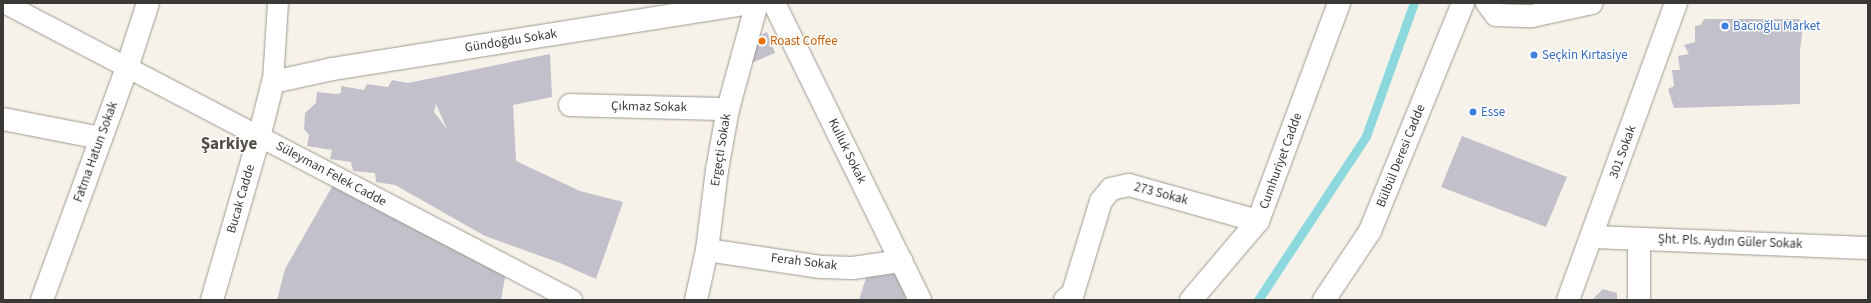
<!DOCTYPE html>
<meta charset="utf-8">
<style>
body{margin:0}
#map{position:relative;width:1871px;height:303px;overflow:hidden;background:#f7f2e9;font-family:"Source Sans 3",sans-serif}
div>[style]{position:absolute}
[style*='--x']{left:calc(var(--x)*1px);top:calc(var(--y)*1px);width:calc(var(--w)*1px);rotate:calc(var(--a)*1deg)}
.stream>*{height:9px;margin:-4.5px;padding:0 4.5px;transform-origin:4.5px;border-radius:4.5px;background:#8cd8dd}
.building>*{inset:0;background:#c2c0ca}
.roads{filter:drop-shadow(0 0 1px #9d9990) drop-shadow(0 0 1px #9d9990)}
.pedestrian>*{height:20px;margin:-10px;padding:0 10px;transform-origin:10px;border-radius:10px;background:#fff}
.minor>*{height:22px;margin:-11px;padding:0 11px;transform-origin:11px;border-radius:11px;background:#fff}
.tertiary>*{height:22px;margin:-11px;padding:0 11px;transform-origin:11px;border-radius:11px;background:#fff}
.dots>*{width:11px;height:11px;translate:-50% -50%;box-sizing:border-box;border:2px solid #fff;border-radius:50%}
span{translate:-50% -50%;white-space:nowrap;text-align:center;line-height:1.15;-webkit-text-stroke:3px #fff;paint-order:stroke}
.shop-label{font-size:13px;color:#366cbe}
.left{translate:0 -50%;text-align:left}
.street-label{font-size:13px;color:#3b3936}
.food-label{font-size:13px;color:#c56008}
.district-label{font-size:17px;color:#514d45;font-weight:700}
.frame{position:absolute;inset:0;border:4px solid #3b3936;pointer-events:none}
</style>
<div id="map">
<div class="stream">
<i style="--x:1258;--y:300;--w:196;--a:-56.6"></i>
<i style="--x:1366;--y:136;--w:141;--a:-70.2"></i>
</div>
<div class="building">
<i style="clip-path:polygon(1704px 19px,1799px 19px,1803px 26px,1800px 50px,1800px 104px,1674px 108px,1668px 89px,1674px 86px,1672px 70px,1680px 70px,1678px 56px,1689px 54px,1684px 45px,1695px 42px,1695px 26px,1701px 25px)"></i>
<i style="clip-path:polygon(767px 32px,775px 53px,747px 65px,751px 39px)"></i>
<i style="clip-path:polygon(evenodd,550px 54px,552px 97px,513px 105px,516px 161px,580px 191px,623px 202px,596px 279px,560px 263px,485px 236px,395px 185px,376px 182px,375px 173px,353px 171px,351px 162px,330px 159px,332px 150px,307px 146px,309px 135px,304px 129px,305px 113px,316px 103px,317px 92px,336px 94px,341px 93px,341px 86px,364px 90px,367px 84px,388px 87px,392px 80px,408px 83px,550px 54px,436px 104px,447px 129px,434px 112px,436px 104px)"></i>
<i style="clip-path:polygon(1462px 136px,1567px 177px,1546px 227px,1441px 187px)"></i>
<i style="clip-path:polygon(337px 178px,507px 266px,501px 300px,277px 300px,285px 269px)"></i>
<i style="clip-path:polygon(870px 265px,911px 281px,905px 300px,859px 300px)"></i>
<i style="clip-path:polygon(1603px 289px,1617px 293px,1617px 300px,1592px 300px)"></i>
</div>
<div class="roads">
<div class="pedestrian">
<i style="--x:4;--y:3;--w:641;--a:27.6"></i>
<i style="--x:273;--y:82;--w:79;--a:-86.4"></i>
</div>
<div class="minor">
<i style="--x:774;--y:3;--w:331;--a:63.8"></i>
<i style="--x:1487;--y:3;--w:15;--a:53"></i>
<i style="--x:1496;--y:15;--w:36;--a:2"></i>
<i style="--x:1532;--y:16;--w:61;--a:-12.2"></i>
<i style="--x:570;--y:105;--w:158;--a:1.5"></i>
<i style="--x:3;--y:119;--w:100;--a:11"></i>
<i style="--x:259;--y:137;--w:57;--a:-75.7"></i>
<i style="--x:273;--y:82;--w:61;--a:-12.2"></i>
<i style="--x:333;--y:69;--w:422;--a:-9"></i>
<i style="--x:1593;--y:237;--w:275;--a:2.3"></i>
<i style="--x:707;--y:250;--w:115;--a:8.5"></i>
<i style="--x:821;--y:267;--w:32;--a:2"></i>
<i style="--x:853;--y:268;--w:49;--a:-8.3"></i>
<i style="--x:42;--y:300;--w:247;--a:-69.9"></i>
<i style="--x:127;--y:68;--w:68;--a:-72.1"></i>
<i style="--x:696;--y:300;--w:51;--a:-77.6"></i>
<i style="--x:707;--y:250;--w:81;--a:-82.9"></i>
<i style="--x:717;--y:170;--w:62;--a:-79.8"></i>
<i style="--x:728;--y:109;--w:110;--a:-74.7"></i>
<i style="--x:1065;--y:300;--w:11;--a:-41"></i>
<i style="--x:1073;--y:293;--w:96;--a:-73.1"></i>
<i style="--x:1101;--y:201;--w:16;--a:-50"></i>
<i style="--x:1111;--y:189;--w:18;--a:-13"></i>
<i style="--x:1129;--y:185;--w:134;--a:15.6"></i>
<i style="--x:1568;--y:300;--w:316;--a:-70"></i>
<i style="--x:1639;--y:300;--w:61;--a:-90"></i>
</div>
<div class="tertiary">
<i style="--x:212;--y:300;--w:170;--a:-73.9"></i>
<i style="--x:1191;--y:300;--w:104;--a:-49.7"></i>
<i style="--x:1258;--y:221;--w:233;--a:-69.6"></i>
<i style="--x:1324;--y:300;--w:83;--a:-56.3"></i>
<i style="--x:1370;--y:231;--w:246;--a:-67.8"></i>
</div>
</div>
<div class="dots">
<i style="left:1725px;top:26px;background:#3f7fe0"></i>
<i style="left:762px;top:41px;background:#e8710a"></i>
<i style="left:1534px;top:55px;background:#3f7fe0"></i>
<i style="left:1473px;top:112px;background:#3f7fe0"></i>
</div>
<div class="shop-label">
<span class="left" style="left:1733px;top:26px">Bacıoğlu Market</span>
<span class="left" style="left:1542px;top:55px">Seçkin Kırtasiye</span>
<span class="left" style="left:1481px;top:112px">Esse</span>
</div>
<div class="street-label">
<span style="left:511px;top:41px;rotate:-9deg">Gündoğdu Sokak</span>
<span style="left:649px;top:107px;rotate:1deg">Çıkmaz Sokak</span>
<span style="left:721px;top:150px;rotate:-81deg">Ergeçti Sokak</span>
<span style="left:847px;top:151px;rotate:64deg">Kulluk Sokak</span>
<span style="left:96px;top:152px;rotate:-70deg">Fatma Hatun Sokak</span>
<span style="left:1623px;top:152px;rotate:-70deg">301 Sokak</span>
<span style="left:1401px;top:156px;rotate:-68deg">Bülbül Deresi Cadde</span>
<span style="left:1281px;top:161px;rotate:-70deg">Cumhuriyet Cadde</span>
<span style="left:331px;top:174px;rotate:28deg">Süleyman Felek Cadde</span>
<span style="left:1161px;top:194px;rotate:15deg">273 Sokak</span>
<span style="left:241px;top:199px;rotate:-74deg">Bucak Cadde</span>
<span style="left:1730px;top:242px;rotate:2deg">Şht. Pls. Aydın Güler Sokak</span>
<span style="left:804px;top:262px;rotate:7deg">Ferah Sokak</span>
</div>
<div class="food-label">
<span class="left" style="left:770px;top:41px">Roast Coffee</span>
</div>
<div class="district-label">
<span style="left:229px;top:145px">Şarkiye</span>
</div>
<div class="frame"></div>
</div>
